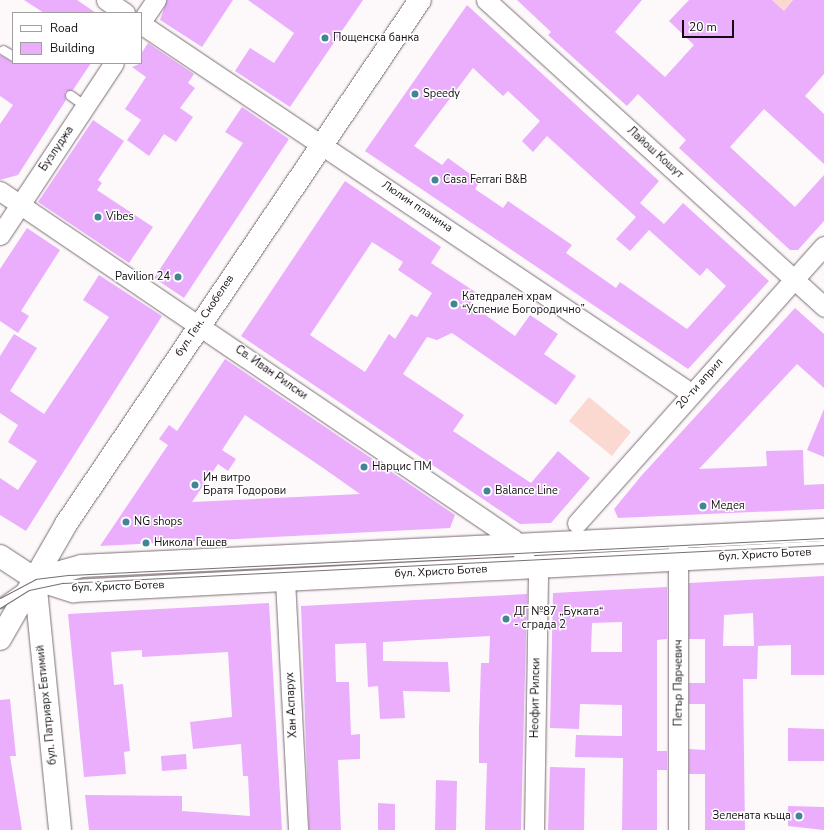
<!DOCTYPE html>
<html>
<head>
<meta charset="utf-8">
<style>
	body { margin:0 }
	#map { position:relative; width:824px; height:830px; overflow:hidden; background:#fdf9fb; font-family:"Nunito Sans",sans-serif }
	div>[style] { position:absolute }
	.green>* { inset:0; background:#fcd9d0 }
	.building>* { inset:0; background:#ebaefc }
	.roads { filter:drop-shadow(0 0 1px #7c6c75) drop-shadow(0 0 1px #7c6c75) }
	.lane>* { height:9px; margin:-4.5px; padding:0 4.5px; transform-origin:4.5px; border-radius:4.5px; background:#fff }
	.street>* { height:19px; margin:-9.5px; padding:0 9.5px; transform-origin:9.5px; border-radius:9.5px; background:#fff }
	.secondary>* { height:22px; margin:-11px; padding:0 11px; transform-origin:11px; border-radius:11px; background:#fff }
	.primary>* { height:22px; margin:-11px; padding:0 11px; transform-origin:11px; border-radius:11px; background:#fff }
	.tram>* { height:1px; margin:-0.5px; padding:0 0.5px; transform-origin:0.5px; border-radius:0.5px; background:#767174 }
	.dots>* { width:11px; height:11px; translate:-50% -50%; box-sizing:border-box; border:2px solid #fff; border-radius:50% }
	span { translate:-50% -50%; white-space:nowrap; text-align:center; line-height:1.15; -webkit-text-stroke:3px #fff; paint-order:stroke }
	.poi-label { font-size:11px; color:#130d11 }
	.left { translate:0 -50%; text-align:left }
	.right { translate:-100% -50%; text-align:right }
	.street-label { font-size:11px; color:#130d11 }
	.legend { position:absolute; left:12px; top:12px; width:130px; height:52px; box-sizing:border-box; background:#fff; border:1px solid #a19ea0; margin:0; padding:5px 7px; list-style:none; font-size:12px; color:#130d11 }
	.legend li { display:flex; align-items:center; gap:8px; height:20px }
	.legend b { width:20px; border:1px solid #a19ea0 }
	.scale { position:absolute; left:682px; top:20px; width:52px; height:18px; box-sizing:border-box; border:2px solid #130d11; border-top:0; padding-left:5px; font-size:12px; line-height:14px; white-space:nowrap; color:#130d11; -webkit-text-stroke:3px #fff; paint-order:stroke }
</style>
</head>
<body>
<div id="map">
	<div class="green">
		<i style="clip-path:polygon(772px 0,793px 0,784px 11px)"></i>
		<i style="clip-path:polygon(589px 397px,631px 432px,612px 456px,569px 421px)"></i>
	</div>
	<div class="building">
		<i style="clip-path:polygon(24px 0,77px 0,96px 13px,44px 13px)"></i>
		<i style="clip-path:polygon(167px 0,233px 0,202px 47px,160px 20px)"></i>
		<i style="clip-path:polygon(248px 0,363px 0,290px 107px,235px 71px,250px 48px,274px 63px,294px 33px)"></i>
		<i style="clip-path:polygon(517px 0,642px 0,615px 32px,665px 77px,694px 45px,669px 21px,689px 0,772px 0,784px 11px,793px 0,824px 0,824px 74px,805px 96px,824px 114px,824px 164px,764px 109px,730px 147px,795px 207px,824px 175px,824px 221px,798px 250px,790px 250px,679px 148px,686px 140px,638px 94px,627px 106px,548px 35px,551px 32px)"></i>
		<i style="clip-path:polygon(evenodd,467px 5px,659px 181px,640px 203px,664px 224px,683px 203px,769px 281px,688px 369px,365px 151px,467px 5px,473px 68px,503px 96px,508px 91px,540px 121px,522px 141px,533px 152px,547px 136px,636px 217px,616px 239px,630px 251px,649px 230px,700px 276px,707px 268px,726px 286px,687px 329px,620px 282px,616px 288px,566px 253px,572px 245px,508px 201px,503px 208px,475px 189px,480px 181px,448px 158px,442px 165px,414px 146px,473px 68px)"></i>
		<i style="clip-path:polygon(148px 43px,194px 74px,188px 83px,195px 88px,180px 108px,193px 117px,176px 142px,164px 134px,149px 156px,127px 140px,141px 120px,125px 109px,146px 77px,132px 67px,141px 63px,141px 54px)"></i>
		<i style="clip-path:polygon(0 55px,13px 63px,91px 63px,73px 90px,65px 92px,66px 100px,18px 175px,0 180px,0 124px,13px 105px,0 96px)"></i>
		<i style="clip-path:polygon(242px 107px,289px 139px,184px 298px,154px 278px,243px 143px,225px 132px)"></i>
		<i style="clip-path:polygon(93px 120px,124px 141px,98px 180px,102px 183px,97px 190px,153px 227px,129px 263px,38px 202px)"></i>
		<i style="clip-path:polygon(evenodd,345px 181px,441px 247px,431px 263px,477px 293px,470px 304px,515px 336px,530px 315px,558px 334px,544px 354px,576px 376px,556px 405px,452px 333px,437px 340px,427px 337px,403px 374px,464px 415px,453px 431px,531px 483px,558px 451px,590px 478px,551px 523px,520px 524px,241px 336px,345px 181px,372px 242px,403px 262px,398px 270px,432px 293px,417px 317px,411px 314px,395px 339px,389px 334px,365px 372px,310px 335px,372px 242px)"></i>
		<i style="clip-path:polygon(27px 228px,60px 250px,21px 311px,29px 316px,18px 333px,0 321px,0 269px)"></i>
		<i style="clip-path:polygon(99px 275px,162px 316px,26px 531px,0 515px,0 478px,18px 490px,37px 461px,8px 442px,18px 425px,0 413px,0 356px,14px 334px,37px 348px,10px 391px,44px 414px,109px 317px,83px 300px)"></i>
		<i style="clip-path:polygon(795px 308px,824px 334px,824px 388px,797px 364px,699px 469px,767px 466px,766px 451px,803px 450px,804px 485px,824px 484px,824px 509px,618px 518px,614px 509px,642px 475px)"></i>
		<i style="clip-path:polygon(evenodd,225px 359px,455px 515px,450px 528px,100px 546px,168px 445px,159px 439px,169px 425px,177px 431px,225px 359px,245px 415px,326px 470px,360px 494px,192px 502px,218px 464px,228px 471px,236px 459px,222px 450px,245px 415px)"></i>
		<i style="clip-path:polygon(824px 409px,824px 457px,807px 450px)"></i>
		<i style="clip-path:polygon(824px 576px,824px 675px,791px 675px,791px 645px,754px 646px,753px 613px,724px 615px,723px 646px,758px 646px,757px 679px,743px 679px,745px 830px,705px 830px,705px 774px,689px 774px,689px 749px,705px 750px,705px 704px,689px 704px,689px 683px,705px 683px,705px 639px,689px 639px,689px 583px)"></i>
		<i style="clip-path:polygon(evenodd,667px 587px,667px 639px,657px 640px,657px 751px,667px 751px,667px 770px,657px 770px,657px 830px,622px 830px,623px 758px,575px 757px,576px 735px,622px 736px,622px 705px,580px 704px,579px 729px,550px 728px,553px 593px,667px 587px,622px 622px,622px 652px,591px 652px,592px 623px,622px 622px)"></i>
		<i style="clip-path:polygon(527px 594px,521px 830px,485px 830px,487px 763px,479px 763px,479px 728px,481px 663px,489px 663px,490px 636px,383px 642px,383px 661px,448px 662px,450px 692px,403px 691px,405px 718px,380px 719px,378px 686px,368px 687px,366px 643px,335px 644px,336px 682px,349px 682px,351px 735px,360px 734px,360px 759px,338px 760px,341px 830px,309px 830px,301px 606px)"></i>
		<i style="clip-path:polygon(269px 603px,282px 830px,89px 830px,85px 795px,182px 796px,182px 811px,250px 816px,248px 776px,243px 776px,241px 744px,193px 749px,190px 722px,232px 717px,228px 652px,142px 657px,142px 650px,111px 652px,114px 685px,123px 684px,130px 751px,124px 752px,126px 774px,84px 777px,68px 614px)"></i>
		<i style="clip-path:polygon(10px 699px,16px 756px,10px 756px,22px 830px,0 830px,0 700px)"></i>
		<i style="clip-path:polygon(788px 728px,824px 729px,824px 761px,788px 761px)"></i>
		<i style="clip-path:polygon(186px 754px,187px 769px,162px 771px,161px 756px)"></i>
		<i style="clip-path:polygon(550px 767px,585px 768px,584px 830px,548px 830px)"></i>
		<i style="clip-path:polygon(436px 780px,457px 781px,456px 830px,435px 830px)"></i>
		<i style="clip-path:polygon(378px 803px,395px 804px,395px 830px,378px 830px)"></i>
		<i style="clip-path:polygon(788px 806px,824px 807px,824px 830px,788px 826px)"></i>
	</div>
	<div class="roads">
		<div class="lane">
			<i style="left:3px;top:50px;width:12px;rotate:31deg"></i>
			<i style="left:70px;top:95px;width:19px;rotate:36deg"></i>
			<i style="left:0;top:603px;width:28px;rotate:-35deg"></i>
		</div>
		<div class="street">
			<i style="left:106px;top:0;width:23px;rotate:34deg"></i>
			<i style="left:486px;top:0;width:457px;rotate:42.2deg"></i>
			<i style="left:141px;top:22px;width:27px;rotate:-56deg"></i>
			<i style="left:141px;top:24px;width:662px;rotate:33.86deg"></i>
			<i style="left:0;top:191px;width:620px;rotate:34.15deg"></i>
			<i style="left:513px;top:539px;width:19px;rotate:54deg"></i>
			<i style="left:524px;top:554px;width:14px;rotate:86deg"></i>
			<i style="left:0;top:235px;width:206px;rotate:-56.5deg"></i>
			<i style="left:577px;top:523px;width:371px;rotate:-48.3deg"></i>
			<i style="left:285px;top:580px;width:250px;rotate:87deg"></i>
			<i style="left:534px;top:830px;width:263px;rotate:-89.1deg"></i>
			<i style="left:678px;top:830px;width:294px;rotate:-90deg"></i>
		</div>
		<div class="secondary">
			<i style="left:0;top:556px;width:42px;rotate:33.3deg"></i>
			<i style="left:35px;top:579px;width:40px;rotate:18deg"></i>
			<i style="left:73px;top:591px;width:752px;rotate:-2.97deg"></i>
			<i style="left:35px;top:579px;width:49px;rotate:-15.5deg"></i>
			<i style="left:82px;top:566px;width:19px;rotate:-3deg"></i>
			<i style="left:101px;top:565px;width:724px;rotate:-2.77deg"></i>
		</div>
		<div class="primary">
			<i style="left:35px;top:579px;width:252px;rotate:84.3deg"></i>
			<i style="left:0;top:639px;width:133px;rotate:-60.1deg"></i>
			<i style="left:66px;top:524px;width:632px;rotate:-55.96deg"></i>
		</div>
	</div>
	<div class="tram">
		<i style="left:0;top:598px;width:40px;rotate:-28deg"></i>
		<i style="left:35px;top:579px;width:35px;rotate:-7deg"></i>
		<i style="left:70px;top:575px;width:755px;rotate:-2.81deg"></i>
		<i style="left:0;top:608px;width:34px;rotate:-32deg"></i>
		<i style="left:29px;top:590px;width:35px;rotate:-12deg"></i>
		<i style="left:63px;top:583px;width:762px;rotate:-2.86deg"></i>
	</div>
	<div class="dots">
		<i style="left:325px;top:38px;background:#438596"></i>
		<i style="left:415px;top:94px;background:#438596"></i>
		<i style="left:435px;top:180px;background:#438596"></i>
		<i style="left:98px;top:217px;background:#438596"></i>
		<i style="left:178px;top:277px;background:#438596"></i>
		<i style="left:454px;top:304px;background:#438596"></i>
		<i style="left:364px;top:467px;background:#438596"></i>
		<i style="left:195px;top:485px;background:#438596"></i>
		<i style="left:487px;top:491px;background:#438596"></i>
		<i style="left:703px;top:506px;background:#438596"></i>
		<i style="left:126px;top:522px;background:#438596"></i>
		<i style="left:146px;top:543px;background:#438596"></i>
		<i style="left:506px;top:619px;background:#438596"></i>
		<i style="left:799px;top:816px;background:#438596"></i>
	</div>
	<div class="poi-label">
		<span class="left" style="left:333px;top:38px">Пощенска банка</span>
		<span class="left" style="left:423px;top:94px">Speedy</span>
		<span class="left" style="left:443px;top:180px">Casa Ferrari B&amp;B</span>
		<span class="left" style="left:106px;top:217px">Vibes</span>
		<span class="right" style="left:170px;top:277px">Pavilion 24</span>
		<span class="left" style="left:462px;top:304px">Катедрален храм<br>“Успение Богородично”</span>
		<span class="left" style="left:372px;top:467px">Нарцис ПМ</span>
		<span class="left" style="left:203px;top:485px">Ин витро<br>Братя Тодорови</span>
		<span class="left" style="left:495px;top:491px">Balance Line</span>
		<span class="left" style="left:711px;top:506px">Медея</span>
		<span class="left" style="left:134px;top:522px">NG shops</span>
		<span class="left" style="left:154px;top:543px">Никола Гешев</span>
		<span class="left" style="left:514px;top:619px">ДГ №87 „Буката“<br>- сграда 2</span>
		<span class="right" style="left:791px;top:816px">Зелената къща</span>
	</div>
	<div class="street-label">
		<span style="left:57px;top:149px;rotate:-56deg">Бузлуджа</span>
		<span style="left:655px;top:153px;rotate:42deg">Лайош Кошут</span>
		<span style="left:417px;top:207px;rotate:34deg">Люлин планина</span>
		<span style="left:205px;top:316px;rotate:-56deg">бул. Ген. Скобелев</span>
		<span style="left:271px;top:373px;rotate:35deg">Св. Иван Рилски</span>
		<span style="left:700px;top:384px;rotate:-48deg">20-ти април</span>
		<span style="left:765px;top:555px;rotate:-3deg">бул. Христо Ботев</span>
		<span style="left:441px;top:572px;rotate:-3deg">бул. Христо Ботев</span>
		<span style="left:118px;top:587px;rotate:-2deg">бул. Христо Ботев</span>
		<span style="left:679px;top:683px;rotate:-90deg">Петър Парчевич</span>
		<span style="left:536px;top:698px;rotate:-89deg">Неофит Рилски</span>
		<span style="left:47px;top:705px;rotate:-96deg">бул. Патриарх Евтимий</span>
		<span style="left:292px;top:705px;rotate:-93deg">Хан Аспарух</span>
	</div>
	<ul class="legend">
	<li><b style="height:5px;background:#fff"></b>Road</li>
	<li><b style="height:11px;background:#ebaefc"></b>Building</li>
	</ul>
	<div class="scale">20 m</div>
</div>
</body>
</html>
